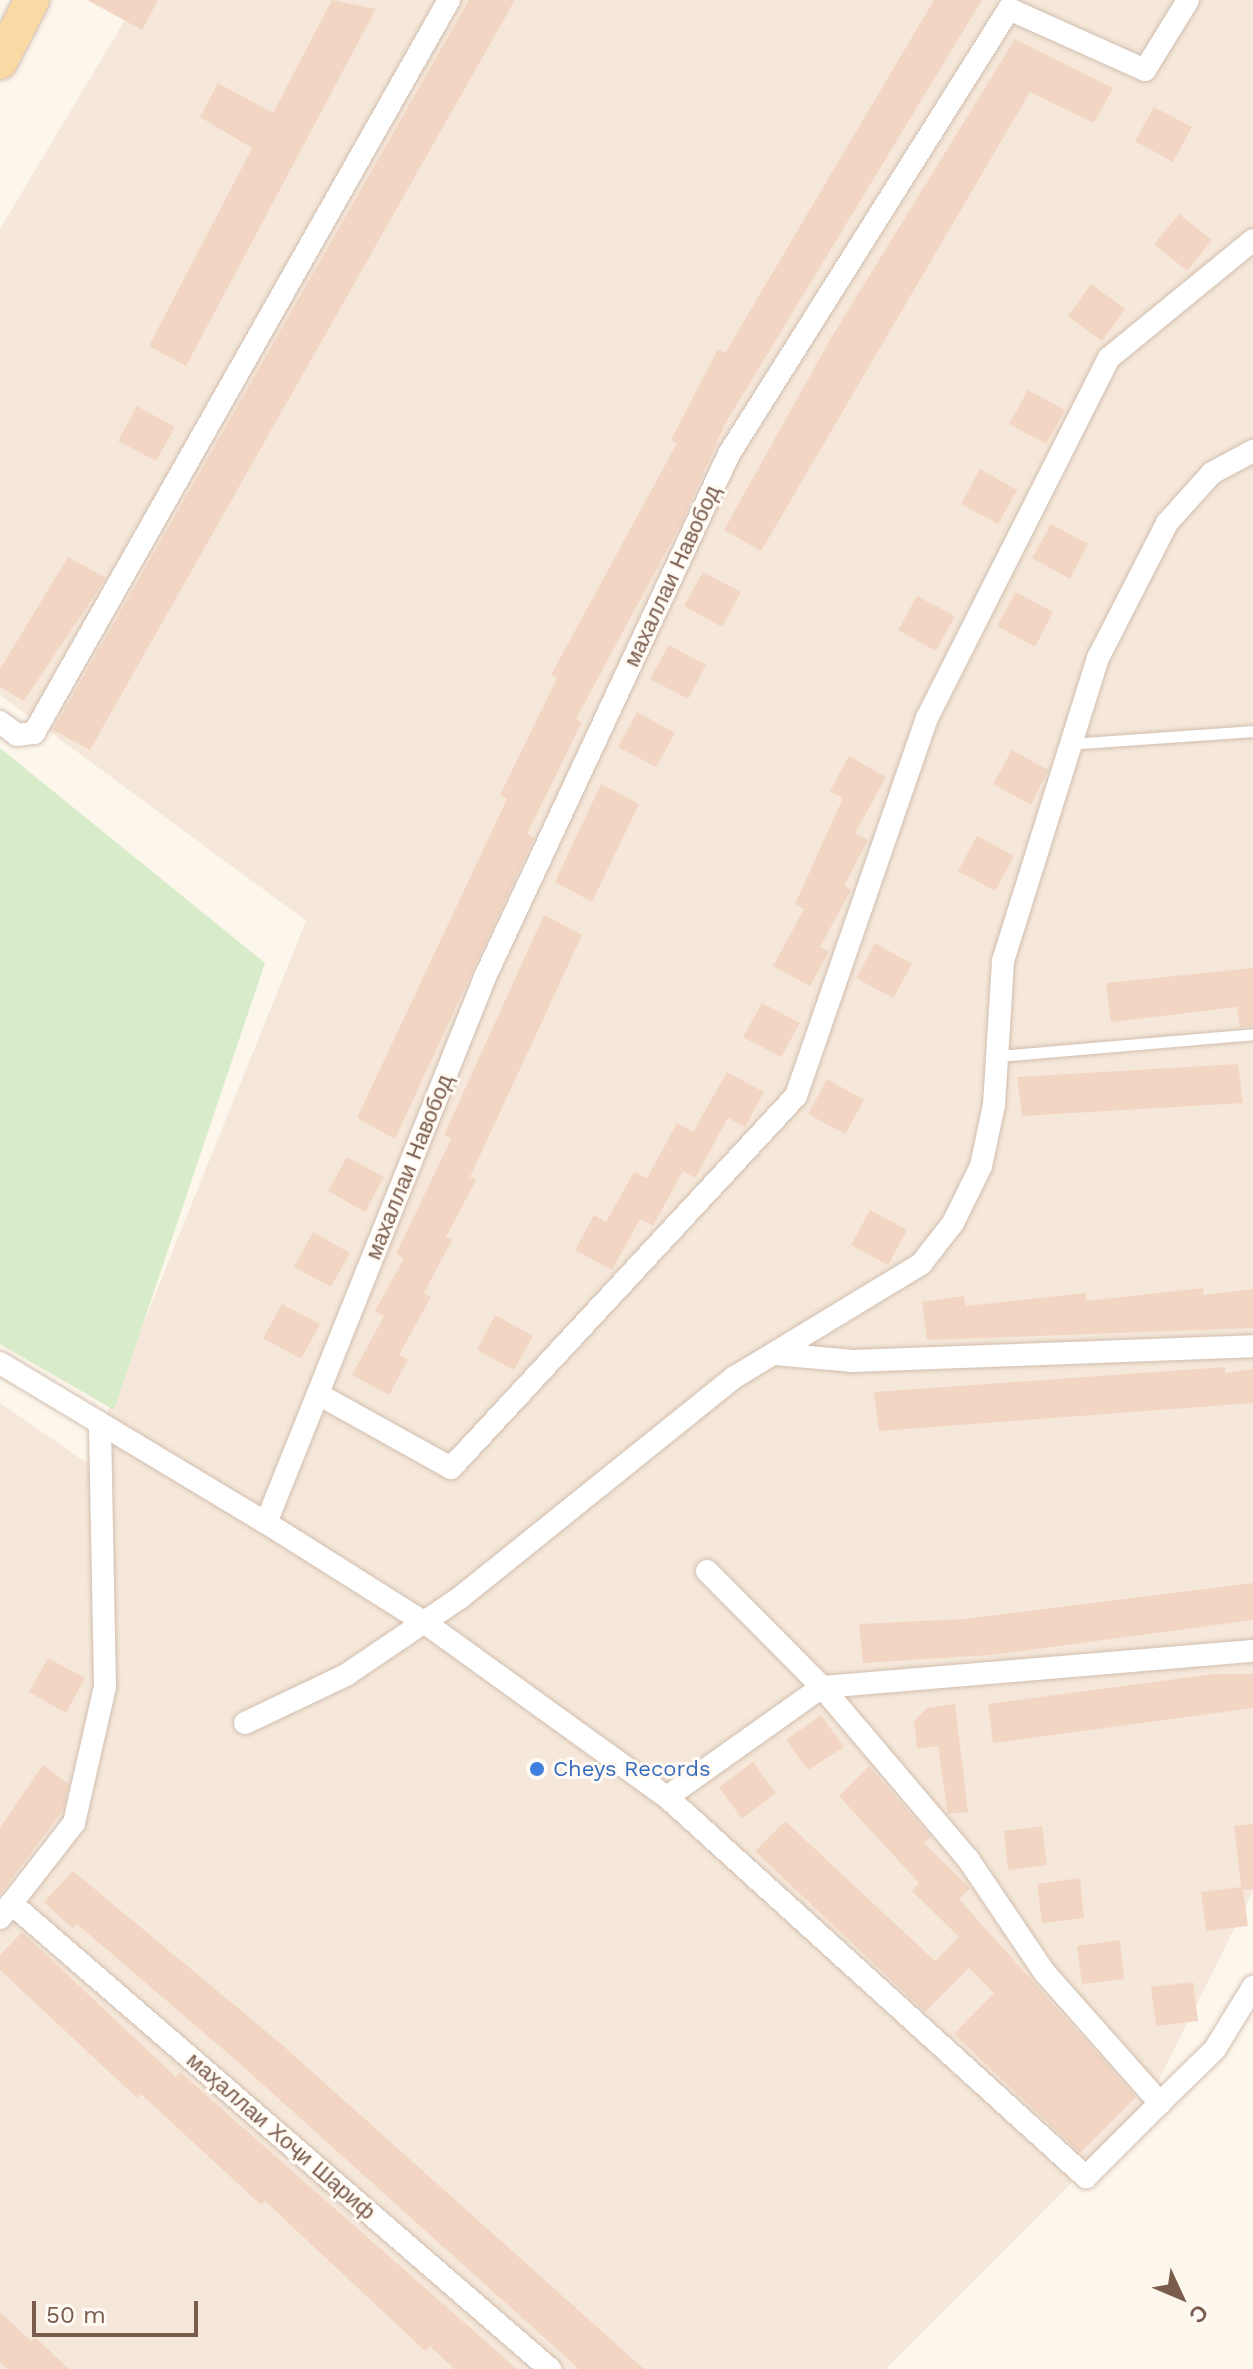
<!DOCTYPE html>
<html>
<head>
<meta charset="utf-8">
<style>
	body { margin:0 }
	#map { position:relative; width:1253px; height:2369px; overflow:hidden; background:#fdf6ec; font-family:"Work Sans",sans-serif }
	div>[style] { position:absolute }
	.residential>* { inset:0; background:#f5e8da }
	.green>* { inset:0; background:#d8ecc9 }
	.building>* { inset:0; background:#f3d5c3 }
	.roads { filter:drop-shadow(0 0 2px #d1beb0) drop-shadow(0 0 2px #d1beb0) }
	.service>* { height:11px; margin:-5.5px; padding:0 5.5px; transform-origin:5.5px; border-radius:5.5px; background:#fff }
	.minor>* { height:22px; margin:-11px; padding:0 11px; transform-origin:11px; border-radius:11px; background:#fff }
	.primary>* { height:34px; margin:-17px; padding:0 17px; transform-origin:17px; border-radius:17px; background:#fbd9a5 }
	.dots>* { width:22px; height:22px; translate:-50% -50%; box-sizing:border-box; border:4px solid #fffaf3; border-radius:50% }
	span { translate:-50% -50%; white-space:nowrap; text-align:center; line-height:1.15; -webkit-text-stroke:6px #fffaf3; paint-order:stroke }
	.street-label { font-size:22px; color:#7a5c4d }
	.shop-label { font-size:22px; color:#366cbe }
	.left { translate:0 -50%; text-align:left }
	.north { position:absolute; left:1141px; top:2257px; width:80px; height:80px; -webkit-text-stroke:6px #fffaf3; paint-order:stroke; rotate:134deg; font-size:22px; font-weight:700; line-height:32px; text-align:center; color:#7a5c4d }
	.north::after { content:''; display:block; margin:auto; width:28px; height:36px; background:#7a5c4d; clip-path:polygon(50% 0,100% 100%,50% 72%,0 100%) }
	.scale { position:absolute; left:32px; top:2301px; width:166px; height:36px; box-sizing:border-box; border:4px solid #7a5c4d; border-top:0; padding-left:10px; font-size:24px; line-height:28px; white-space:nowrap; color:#7a5c4d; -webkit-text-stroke:6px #fffaf3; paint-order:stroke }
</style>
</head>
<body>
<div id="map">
	<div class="residential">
		<i style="clip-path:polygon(137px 0,1253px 0,1253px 1891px,1144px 2110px,886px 2369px,0 2369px,0 1403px,87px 1463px,306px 921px,0 695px,0 229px)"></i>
	</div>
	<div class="green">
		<i style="clip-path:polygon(0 748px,265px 963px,114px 1410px,0 1344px)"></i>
	</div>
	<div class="building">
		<i style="clip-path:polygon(87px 0,158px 0,142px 30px)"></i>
		<i style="clip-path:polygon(332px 0,376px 9px,186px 366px,149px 346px,252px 148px,200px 117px,218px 83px,273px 113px)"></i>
		<i style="clip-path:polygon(469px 0,515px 0,90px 750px,53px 730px)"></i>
		<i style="clip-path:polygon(934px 0,982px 0,725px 424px,682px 522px,576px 719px,582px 722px,527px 834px,534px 838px,395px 1139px,357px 1118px,507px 799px,500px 795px,557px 678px,551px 675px,677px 443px,671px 440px,718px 349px,725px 353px)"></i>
		<i style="clip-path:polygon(1015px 39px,1113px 88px,1094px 123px,1030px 92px,761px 551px,724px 530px,831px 338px)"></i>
		<i style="clip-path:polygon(1154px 107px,1192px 127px,1173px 162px,1135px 141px)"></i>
		<i style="clip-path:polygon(1179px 214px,1212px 240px,1187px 271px,1154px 244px)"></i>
		<i style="clip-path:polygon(1091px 284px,1125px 309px,1102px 341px,1068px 316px)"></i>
		<i style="clip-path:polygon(1028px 390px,1065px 410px,1046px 444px,1009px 424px)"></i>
		<i style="clip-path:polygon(137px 406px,175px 427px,156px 461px,118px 441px)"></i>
		<i style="clip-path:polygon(980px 469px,1017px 490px,998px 524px,961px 504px)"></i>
		<i style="clip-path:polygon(1051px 524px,1088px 544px,1070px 579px,1032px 558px)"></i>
		<i style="clip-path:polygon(68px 557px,106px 578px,24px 701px,0 687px,0 669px)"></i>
		<i style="clip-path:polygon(703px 572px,741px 592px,722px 627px,684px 606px)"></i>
		<i style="clip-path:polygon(1016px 592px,1053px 612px,1035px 647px,997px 626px)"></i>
		<i style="clip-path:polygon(917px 596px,955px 616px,936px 651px,898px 630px)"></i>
		<i style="clip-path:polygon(669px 645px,706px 665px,688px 699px,650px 679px)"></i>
		<i style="clip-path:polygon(637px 712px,675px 733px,656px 767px,618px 747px)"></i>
		<i style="clip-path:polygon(1012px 750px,1048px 770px,1031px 805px,993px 784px)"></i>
		<i style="clip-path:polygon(849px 756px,886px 777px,855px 833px,868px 840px,844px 886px,851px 890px,820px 947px,829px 952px,810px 986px,773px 966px,804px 909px,795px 904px,843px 798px,830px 791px)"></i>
		<i style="clip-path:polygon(601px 784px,639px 804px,592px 902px,555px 882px)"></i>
		<i style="clip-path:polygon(977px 836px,1014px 856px,995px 891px,958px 871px)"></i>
		<i style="clip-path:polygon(544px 915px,582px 935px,470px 1177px,476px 1180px,446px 1237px,452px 1240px,424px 1293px,431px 1297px,399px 1355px,408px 1360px,389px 1395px,352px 1375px,384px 1316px,375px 1311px,404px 1258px,396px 1254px,451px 1139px,444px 1135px)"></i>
		<i style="clip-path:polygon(875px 943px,912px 964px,893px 998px,856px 978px)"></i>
		<i style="clip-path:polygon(1253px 968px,1253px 1026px,1240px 1027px,1237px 1007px,1111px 1022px,1106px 983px)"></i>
		<i style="clip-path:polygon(762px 1003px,800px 1023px,781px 1057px,743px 1037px)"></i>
		<i style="clip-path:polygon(1238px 1064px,1243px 1103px,1022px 1116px,1017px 1077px)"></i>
		<i style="clip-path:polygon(727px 1072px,764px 1092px,745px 1127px,728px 1118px,695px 1178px,683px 1171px,653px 1226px,640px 1219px,612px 1270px,575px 1250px,594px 1215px,606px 1222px,634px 1172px,647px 1178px,677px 1123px,693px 1132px)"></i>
		<i style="clip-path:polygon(827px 1079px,864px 1100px,845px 1134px,808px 1114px)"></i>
		<i style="clip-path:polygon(347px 1157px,384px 1177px,365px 1212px,328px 1191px)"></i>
		<i style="clip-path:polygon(870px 1210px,907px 1230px,888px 1265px,851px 1245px)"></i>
		<i style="clip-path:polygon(313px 1232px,350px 1253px,331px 1287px,294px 1267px)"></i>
		<i style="clip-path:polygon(1203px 1288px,1204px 1295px,1253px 1289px,1253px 1328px,927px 1340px,922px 1302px,964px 1296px,966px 1306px,1086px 1293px,1086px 1301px)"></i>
		<i style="clip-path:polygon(282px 1304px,320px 1324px,301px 1359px,263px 1338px)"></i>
		<i style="clip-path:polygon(495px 1315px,533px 1336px,514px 1370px,477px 1350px)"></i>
		<i style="clip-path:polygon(1225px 1367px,1225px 1373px,1253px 1369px,1253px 1403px,879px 1431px,874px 1392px)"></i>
		<i style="clip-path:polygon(1253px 1583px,1253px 1620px,991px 1655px,863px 1663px,859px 1624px,964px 1619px)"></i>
		<i style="clip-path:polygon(48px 1658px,85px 1678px,66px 1713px,29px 1692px)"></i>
		<i style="clip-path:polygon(1214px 1674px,1253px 1674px,1253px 1708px,993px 1743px,988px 1704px)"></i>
		<i style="clip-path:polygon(955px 1704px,968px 1812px,948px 1814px,938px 1746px,917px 1749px,914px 1721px,927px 1708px)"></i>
		<i style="clip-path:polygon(821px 1715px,844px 1747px,808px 1770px,786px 1740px)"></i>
		<i style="clip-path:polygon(753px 1762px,776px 1793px,742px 1819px,719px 1787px)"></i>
		<i style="clip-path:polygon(43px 1765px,69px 1784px,63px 1810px,0 1894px,0 1828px)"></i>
		<i style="clip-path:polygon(869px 1766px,931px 1837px,924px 1843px,970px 1888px,959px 1899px,1136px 2097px,1080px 2153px,954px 2034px,994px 1993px,969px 1968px,925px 2012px,755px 1851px,785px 1821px,935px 1961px,959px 1937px,912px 1891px,919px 1883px,839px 1796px)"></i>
		<i style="clip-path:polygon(1253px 1824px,1253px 1889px,1243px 1890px,1248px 1926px,1206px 1931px,1201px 1892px,1241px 1887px,1234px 1826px)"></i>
		<i style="clip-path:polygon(1042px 1826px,1047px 1865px,1008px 1870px,1004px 1831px)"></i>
		<i style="clip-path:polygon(73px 1871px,280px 2043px,644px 2369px,579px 2369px,239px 2063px,77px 1924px,73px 1929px,44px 1902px)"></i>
		<i style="clip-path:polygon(1080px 1878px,1084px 1918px,1042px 1923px,1037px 1884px)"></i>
		<i style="clip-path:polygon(22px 1932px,176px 2077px,180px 2072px,517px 2369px,454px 2369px,430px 2346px,425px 2351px,265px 2201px,261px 2205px,141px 2094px,137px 2098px,0 1970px,0 1955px)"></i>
		<i style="clip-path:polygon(1120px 1940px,1124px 1979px,1082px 1984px,1077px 1946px)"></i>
		<i style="clip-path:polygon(1193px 1982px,1198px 2021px,1156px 2026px,1151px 1987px)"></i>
		<i style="clip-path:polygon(0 2312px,31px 2341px,35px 2337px,69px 2369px,7px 2369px,0 2362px)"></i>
	</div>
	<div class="roads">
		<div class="service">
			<i style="left:1068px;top:744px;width:185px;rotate:-4deg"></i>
			<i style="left:998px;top:1056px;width:256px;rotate:-4.9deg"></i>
		</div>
		<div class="minor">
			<i style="left:0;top:722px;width:21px;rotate:37deg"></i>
			<i style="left:17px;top:735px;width:17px;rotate:-7deg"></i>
			<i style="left:34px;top:733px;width:842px;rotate:-60.48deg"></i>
			<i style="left:775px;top:1354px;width:78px;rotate:5.1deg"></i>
			<i style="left:853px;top:1361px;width:400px;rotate:-2.1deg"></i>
			<i style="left:0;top:1363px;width:310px;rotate:31deg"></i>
			<i style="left:266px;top:1523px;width:588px;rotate:-68.14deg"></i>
			<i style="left:485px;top:977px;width:577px;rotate:-64.99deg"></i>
			<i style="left:729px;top:454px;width:526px;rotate:-57.82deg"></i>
			<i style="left:1009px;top:9px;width:149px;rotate:24.2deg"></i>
			<i style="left:1145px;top:70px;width:82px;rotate:-58.4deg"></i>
			<i style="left:318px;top:1394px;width:152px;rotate:29.1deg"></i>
			<i style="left:451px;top:1468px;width:507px;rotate:-47.16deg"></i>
			<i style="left:796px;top:1096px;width:400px;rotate:-70.9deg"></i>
			<i style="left:927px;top:718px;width:403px;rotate:-63.2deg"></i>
			<i style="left:1109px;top:358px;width:186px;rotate:-39.3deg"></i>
			<i style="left:257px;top:1517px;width:197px;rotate:32.2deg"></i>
			<i style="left:424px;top:1622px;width:299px;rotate:35.8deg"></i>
			<i style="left:667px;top:1797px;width:190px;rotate:-35.4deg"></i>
			<i style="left:822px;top:1687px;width:433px;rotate:-4.8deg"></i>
			<i style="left:707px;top:1571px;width:163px;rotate:45.2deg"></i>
			<i style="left:822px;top:1687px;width:226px;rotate:49.7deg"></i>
			<i style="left:968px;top:1859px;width:138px;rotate:56deg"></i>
			<i style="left:1045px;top:1973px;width:174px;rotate:48.5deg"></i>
			<i style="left:1160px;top:2103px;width:77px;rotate:-44.5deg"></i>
			<i style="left:1215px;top:2049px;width:73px;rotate:-58.5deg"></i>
			<i style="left:245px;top:1723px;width:112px;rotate:-25.4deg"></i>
			<i style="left:346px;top:1675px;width:139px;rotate:-34.1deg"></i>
			<i style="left:461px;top:1597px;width:351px;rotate:-38.8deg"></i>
			<i style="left:735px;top:1377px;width:218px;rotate:-31.3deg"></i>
			<i style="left:921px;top:1264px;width:52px;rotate:-52deg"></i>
			<i style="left:953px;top:1223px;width:64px;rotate:-63.8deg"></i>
			<i style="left:981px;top:1166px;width:62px;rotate:-78deg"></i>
			<i style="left:994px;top:1105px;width:144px;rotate:-86.4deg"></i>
			<i style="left:1003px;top:961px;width:318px;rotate:-72.6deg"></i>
			<i style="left:1098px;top:658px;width:152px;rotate:-62.9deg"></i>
			<i style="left:1167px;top:523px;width:67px;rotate:-48deg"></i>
			<i style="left:1212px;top:473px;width:47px;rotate:-28.2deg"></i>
			<i style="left:667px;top:1797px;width:566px;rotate:42.21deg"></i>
			<i style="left:1086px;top:2177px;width:105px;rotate:-45deg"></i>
			<i style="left:11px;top:1903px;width:713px;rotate:40.85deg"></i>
			<i style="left:0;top:1918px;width:120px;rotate:-52.1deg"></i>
			<i style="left:74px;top:1823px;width:139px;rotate:-77.2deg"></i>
			<i style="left:105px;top:1687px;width:264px;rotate:-91.1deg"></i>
		</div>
		<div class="primary">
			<i style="left:0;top:62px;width:70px;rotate:-62.7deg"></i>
		</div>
	</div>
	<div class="dots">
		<i style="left:537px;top:1769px;background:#3f7fe0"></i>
	</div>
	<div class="street-label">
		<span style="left:672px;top:576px;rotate:-65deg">махаллаи Навобод</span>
		<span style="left:409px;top:1167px;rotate:-68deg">махаллаи Навобод</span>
		<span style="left:281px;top:2136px;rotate:41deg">маҳаллаи Хоҷи Шариф</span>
	</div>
	<div class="shop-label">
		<span class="left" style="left:553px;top:1769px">Cheys Records</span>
	</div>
	<div class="north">С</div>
	<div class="scale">50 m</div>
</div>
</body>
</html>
